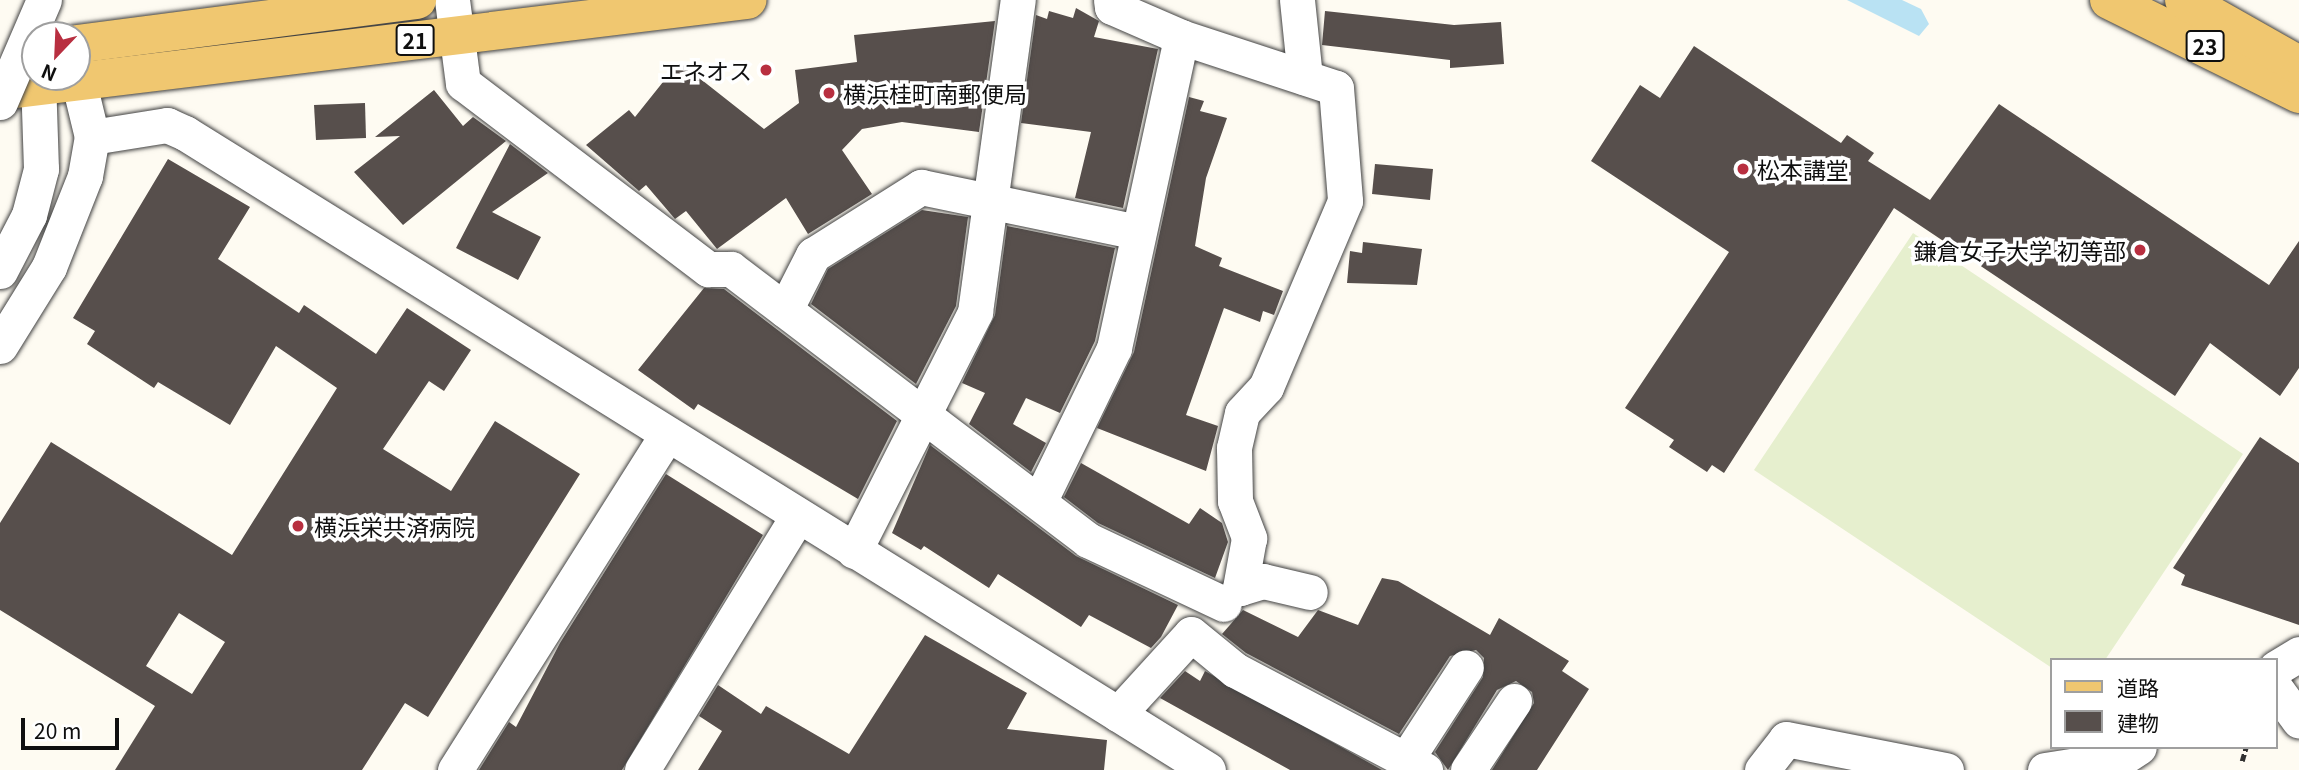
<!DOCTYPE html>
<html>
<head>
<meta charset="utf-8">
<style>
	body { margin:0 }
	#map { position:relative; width:2299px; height:770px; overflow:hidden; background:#fefbf2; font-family:Georgia,"Noto Sans JP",serif }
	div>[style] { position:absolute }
	.pitch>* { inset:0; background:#e6efce }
	.water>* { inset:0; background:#b9e2f3 }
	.building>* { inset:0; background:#574f4c }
	.path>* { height:4.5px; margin-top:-2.25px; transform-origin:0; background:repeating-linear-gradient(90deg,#313131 0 7px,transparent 0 10.5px) }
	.roads { filter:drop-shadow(0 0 2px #424242) drop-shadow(0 0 2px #424242) }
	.minor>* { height:35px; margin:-17.5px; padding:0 17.5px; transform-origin:17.5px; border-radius:17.5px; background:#fff }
	.major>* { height:38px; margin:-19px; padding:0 19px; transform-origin:19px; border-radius:19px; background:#f0c770 }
	.bridges { filter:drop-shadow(0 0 2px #424242) drop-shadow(0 0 2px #424242) }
	.minor-bridge>* { height:35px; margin:-17.5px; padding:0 17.5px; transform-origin:17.5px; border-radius:17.5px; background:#fff }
	.dots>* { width:19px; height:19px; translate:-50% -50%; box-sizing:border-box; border:4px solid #fff; border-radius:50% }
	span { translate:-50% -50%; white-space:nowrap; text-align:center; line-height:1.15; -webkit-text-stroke:7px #fff; paint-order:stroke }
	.shield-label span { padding:2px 5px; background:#fff; border:2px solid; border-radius:5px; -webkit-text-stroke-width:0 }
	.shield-label { font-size:21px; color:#0f0f0f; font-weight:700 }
	.poi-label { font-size:23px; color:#0f0f0f }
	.right { translate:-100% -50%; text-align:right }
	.left { translate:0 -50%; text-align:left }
	.legend { position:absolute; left:2050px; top:658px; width:228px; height:91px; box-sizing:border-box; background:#fff; border:2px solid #9f9f9f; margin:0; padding:9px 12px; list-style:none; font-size:21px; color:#0f0f0f }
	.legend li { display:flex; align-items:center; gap:14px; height:35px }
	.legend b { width:35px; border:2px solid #9f9f9f }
	.north { position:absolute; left:21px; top:21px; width:70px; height:70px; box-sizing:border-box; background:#fff; border:2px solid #9f9f9f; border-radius:50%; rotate:203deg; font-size:19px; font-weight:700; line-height:28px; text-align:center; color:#0f0f0f }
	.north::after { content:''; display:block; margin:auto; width:24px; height:32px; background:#b82f40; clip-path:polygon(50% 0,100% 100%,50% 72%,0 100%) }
	.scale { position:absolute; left:21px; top:718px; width:98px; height:32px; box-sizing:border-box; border:4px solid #0f0f0f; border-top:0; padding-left:9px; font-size:21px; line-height:24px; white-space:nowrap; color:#0f0f0f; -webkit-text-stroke:5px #fff; paint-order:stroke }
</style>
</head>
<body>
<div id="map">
	<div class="pitch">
		<i style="clip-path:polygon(1913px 233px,2243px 454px,2105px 660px,2052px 660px,2052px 668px,1754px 470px)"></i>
	</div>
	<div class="water">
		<i style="clip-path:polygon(1847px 0,1902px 0,1921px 9px,1929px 24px,1919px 36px)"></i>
	</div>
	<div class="building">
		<i style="clip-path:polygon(1076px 8px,1099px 21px,1094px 37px,1158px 49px,1123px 208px,1075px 198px,1091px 132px,1021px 123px,1036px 15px,1047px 19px,1049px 11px,1073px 18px)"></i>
		<i style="clip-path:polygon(1325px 11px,1454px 25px,1501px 22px,1504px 64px,1450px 68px,1450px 60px,1322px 45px)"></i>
		<i style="clip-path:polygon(995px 21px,979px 132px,902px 122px,862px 129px,842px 150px,872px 194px,808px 234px,786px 198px,717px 249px,686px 211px,675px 219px,646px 185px,639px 191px,586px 145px,629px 110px,635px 117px,679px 62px,764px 129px,799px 103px,795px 70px,857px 62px,854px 35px)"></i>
		<i style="clip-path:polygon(1694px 46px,1841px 143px,1847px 135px,1874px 153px,1868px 161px,1930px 200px,1999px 104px,2269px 285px,2299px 241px,2299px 368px,2280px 396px,2210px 343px,2175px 396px,1894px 208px,1724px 473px,1712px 465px,1707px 472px,1669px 447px,1674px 440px,1625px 408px,1729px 252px,1591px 161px,1640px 85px,1660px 98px)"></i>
		<i style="clip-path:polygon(434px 90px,463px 126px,473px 117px,506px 141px,403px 225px,354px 172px,400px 136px,375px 137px)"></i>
		<i style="clip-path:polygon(1189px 97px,1204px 101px,1200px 111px,1227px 118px,1206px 178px,1195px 246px,1222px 258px,1219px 266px,1283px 291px,1274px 315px,1263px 311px,1260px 322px,1224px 308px,1186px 415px,1218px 426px,1206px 471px,1097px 428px,1134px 352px)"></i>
		<i style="clip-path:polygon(365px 103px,366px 138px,316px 140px,314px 105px)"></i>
		<i style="clip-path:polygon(510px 144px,548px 173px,492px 212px,541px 237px,518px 280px,456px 248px)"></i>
		<i style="clip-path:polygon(evenodd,168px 159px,250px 207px,218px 259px,299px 313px,304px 305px,376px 354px,407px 308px,471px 350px,444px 391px,429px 381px,383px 449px,451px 491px,495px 421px,580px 474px,428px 717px,405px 703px,362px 770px,115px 770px,155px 706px,0 610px,0 523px,51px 442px,232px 555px,337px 388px,276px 346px,230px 425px,158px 382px,154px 388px,87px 344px,95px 331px,73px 318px,168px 159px,179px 613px,225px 642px,192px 694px,146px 666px,179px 613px)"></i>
		<i style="clip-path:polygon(1375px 164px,1433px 169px,1430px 200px,1372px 194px)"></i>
		<i style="clip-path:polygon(922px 210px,968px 217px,956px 306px,916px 384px,811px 304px,828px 269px)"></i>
		<i style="clip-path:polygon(1007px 226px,1115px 248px,1095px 341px,1060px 413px,1026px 398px,1013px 424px,1046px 443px,1031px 472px,969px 424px,985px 393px,962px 383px,995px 315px)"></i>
		<i style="clip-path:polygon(1363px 242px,1422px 249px,1417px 285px,1347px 283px,1350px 251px,1362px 253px)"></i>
		<i style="clip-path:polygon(704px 288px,724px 289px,897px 421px,858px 499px,698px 404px,694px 410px,638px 370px)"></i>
		<i style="clip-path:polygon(2260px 437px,2299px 463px,2299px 625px,2181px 585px,2185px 575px,2173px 568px)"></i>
		<i style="clip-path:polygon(930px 445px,1076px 556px,1178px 605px,1161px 637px,1151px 648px,1089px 615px,1081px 627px,998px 574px,989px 588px,924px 546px,921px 550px,892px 533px)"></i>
		<i style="clip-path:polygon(1081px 463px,1189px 524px,1200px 508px,1222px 523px,1228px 542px,1215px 578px,1098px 523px,1064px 497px)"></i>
		<i style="clip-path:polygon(666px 474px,763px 535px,622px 770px,479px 770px,509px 722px,516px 727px,560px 643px)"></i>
		<i style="clip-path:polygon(1382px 578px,1398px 581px,1490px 635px,1499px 618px,1569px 661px,1562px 671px,1589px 689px,1537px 770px,1492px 770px,1534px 703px,1532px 692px,1516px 681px,1497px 690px,1448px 770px,1435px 752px,1483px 677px,1484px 658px,1476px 650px,1450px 656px,1399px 734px,1246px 653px,1222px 634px,1243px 610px,1298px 637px,1318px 610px,1358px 625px)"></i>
		<i style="clip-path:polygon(925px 635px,1027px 693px,1007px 729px,1107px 740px,1104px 770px,698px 770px,722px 731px,699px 716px,718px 685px,761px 714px,766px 706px,849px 754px)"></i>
		<i style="clip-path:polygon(1185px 671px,1200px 681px,1205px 671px,1382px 770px,1290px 770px,1160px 698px)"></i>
	</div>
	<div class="path">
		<i style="left:2242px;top:761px;width:15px;rotate:-74deg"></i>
	</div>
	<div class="roads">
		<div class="minor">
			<i style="left:452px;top:0;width:84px;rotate:82.5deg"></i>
			<i style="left:463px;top:83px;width:308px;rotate:37.2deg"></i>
			<i style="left:708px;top:269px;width:23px"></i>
			<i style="left:731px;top:269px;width:448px;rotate:37.2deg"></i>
			<i style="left:1088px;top:540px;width:150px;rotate:25.2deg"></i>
			<i style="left:1111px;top:0;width:7px;rotate:82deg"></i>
			<i style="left:1112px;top:7px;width:75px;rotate:23.5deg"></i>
			<i style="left:1181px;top:37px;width:163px;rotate:18.2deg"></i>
			<i style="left:1336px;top:88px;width:113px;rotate:85.4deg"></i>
			<i style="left:1345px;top:201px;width:202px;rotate:113deg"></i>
			<i style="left:1266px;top:387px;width:35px;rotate:133deg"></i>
			<i style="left:1242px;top:413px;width:36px;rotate:103deg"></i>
			<i style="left:1234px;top:448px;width:53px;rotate:88.9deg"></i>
			<i style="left:1235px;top:501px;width:40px;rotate:69deg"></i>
			<i style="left:1249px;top:538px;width:51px;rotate:100.2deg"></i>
			<i style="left:1240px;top:588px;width:24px;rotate:-17deg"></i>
			<i style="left:1263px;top:581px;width:48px;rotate:13.2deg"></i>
			<i style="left:1297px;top:0;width:78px;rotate:84.1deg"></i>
			<i style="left:92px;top:137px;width:76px;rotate:-9.1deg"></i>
			<i style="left:167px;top:125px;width:20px;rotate:24deg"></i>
			<i style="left:185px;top:133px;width:1205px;rotate:31.91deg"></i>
			<i style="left:0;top:271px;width:63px;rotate:-62.6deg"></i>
			<i style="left:29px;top:215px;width:48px;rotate:-75.4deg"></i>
			<i style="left:41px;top:169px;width:92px;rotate:-91.9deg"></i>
			<i style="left:785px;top:310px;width:62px;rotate:-63deg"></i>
			<i style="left:813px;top:255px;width:128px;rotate:-32.2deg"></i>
			<i style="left:921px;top:187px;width:222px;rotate:11.7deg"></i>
			<i style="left:0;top:346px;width:93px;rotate:-58.2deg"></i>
			<i style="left:49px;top:267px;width:98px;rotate:-68.4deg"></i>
			<i style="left:85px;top:176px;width:40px;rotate:-80deg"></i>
			<i style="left:92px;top:137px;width:64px;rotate:-103.6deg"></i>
			<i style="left:1040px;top:500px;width:169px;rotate:-64deg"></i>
			<i style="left:1114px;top:348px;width:318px;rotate:-77.8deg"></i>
			<i style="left:854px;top:551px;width:268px;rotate:-63.1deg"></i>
			<i style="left:975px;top:312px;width:315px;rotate:-82.2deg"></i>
			<i style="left:2276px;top:668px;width:27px;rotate:-31deg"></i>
			<i style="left:2276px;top:689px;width:39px;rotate:54deg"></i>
			<i style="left:1118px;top:714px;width:108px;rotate:-47.6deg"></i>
			<i style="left:1191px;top:634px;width:57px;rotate:39.3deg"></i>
			<i style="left:1235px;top:670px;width:215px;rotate:27.8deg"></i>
			<i style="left:1407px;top:758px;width:108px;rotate:-57deg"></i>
			<i style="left:455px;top:770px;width:395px;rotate:-57.7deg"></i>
			<i style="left:642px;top:770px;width:294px;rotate:-58.5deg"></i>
			<i style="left:1468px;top:770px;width:83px;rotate:-56.3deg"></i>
			<i style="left:1762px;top:770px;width:39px;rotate:-52deg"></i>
			<i style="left:1786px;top:739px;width:163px;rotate:11deg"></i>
			<i style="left:2045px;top:770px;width:78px;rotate:-8.9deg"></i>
			<i style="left:2122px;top:758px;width:20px;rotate:-33deg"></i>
		</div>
		<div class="major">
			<i style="left:2109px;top:0;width:212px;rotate:26.3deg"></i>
			<i style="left:2184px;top:0;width:132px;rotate:29.5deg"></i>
			<i style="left:77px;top:44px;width:343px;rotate:-7.4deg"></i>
			<i style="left:0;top:91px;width:753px;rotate:-6.95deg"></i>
		</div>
	</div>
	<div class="bridges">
		<div class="minor-bridge">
			<i style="left:0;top:102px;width:111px;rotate:-66.7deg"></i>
		</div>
	</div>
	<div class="dots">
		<i style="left:766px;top:70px;background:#b82f40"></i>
		<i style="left:829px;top:93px;background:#b82f40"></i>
		<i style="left:1743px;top:169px;background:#b82f40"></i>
		<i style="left:2140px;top:250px;background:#b82f40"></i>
		<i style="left:298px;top:526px;background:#b82f40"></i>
	</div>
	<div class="shield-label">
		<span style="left:415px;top:40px">21</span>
		<span style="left:2205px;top:46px">23</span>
	</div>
	<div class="poi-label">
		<span class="right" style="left:752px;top:70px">エネオス</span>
		<span class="left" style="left:843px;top:93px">横浜桂町南郵便局</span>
		<span class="left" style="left:1757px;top:169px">松本講堂</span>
		<span class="right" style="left:2126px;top:250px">鎌倉女子大学 初等部</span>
		<span class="left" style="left:314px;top:526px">横浜栄共済病院</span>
	</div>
	<ul class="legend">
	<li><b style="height:9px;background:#f0c770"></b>道路</li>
	<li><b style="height:19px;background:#574f4c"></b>建物</li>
	</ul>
	<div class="north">N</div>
	<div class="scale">20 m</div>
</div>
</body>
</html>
